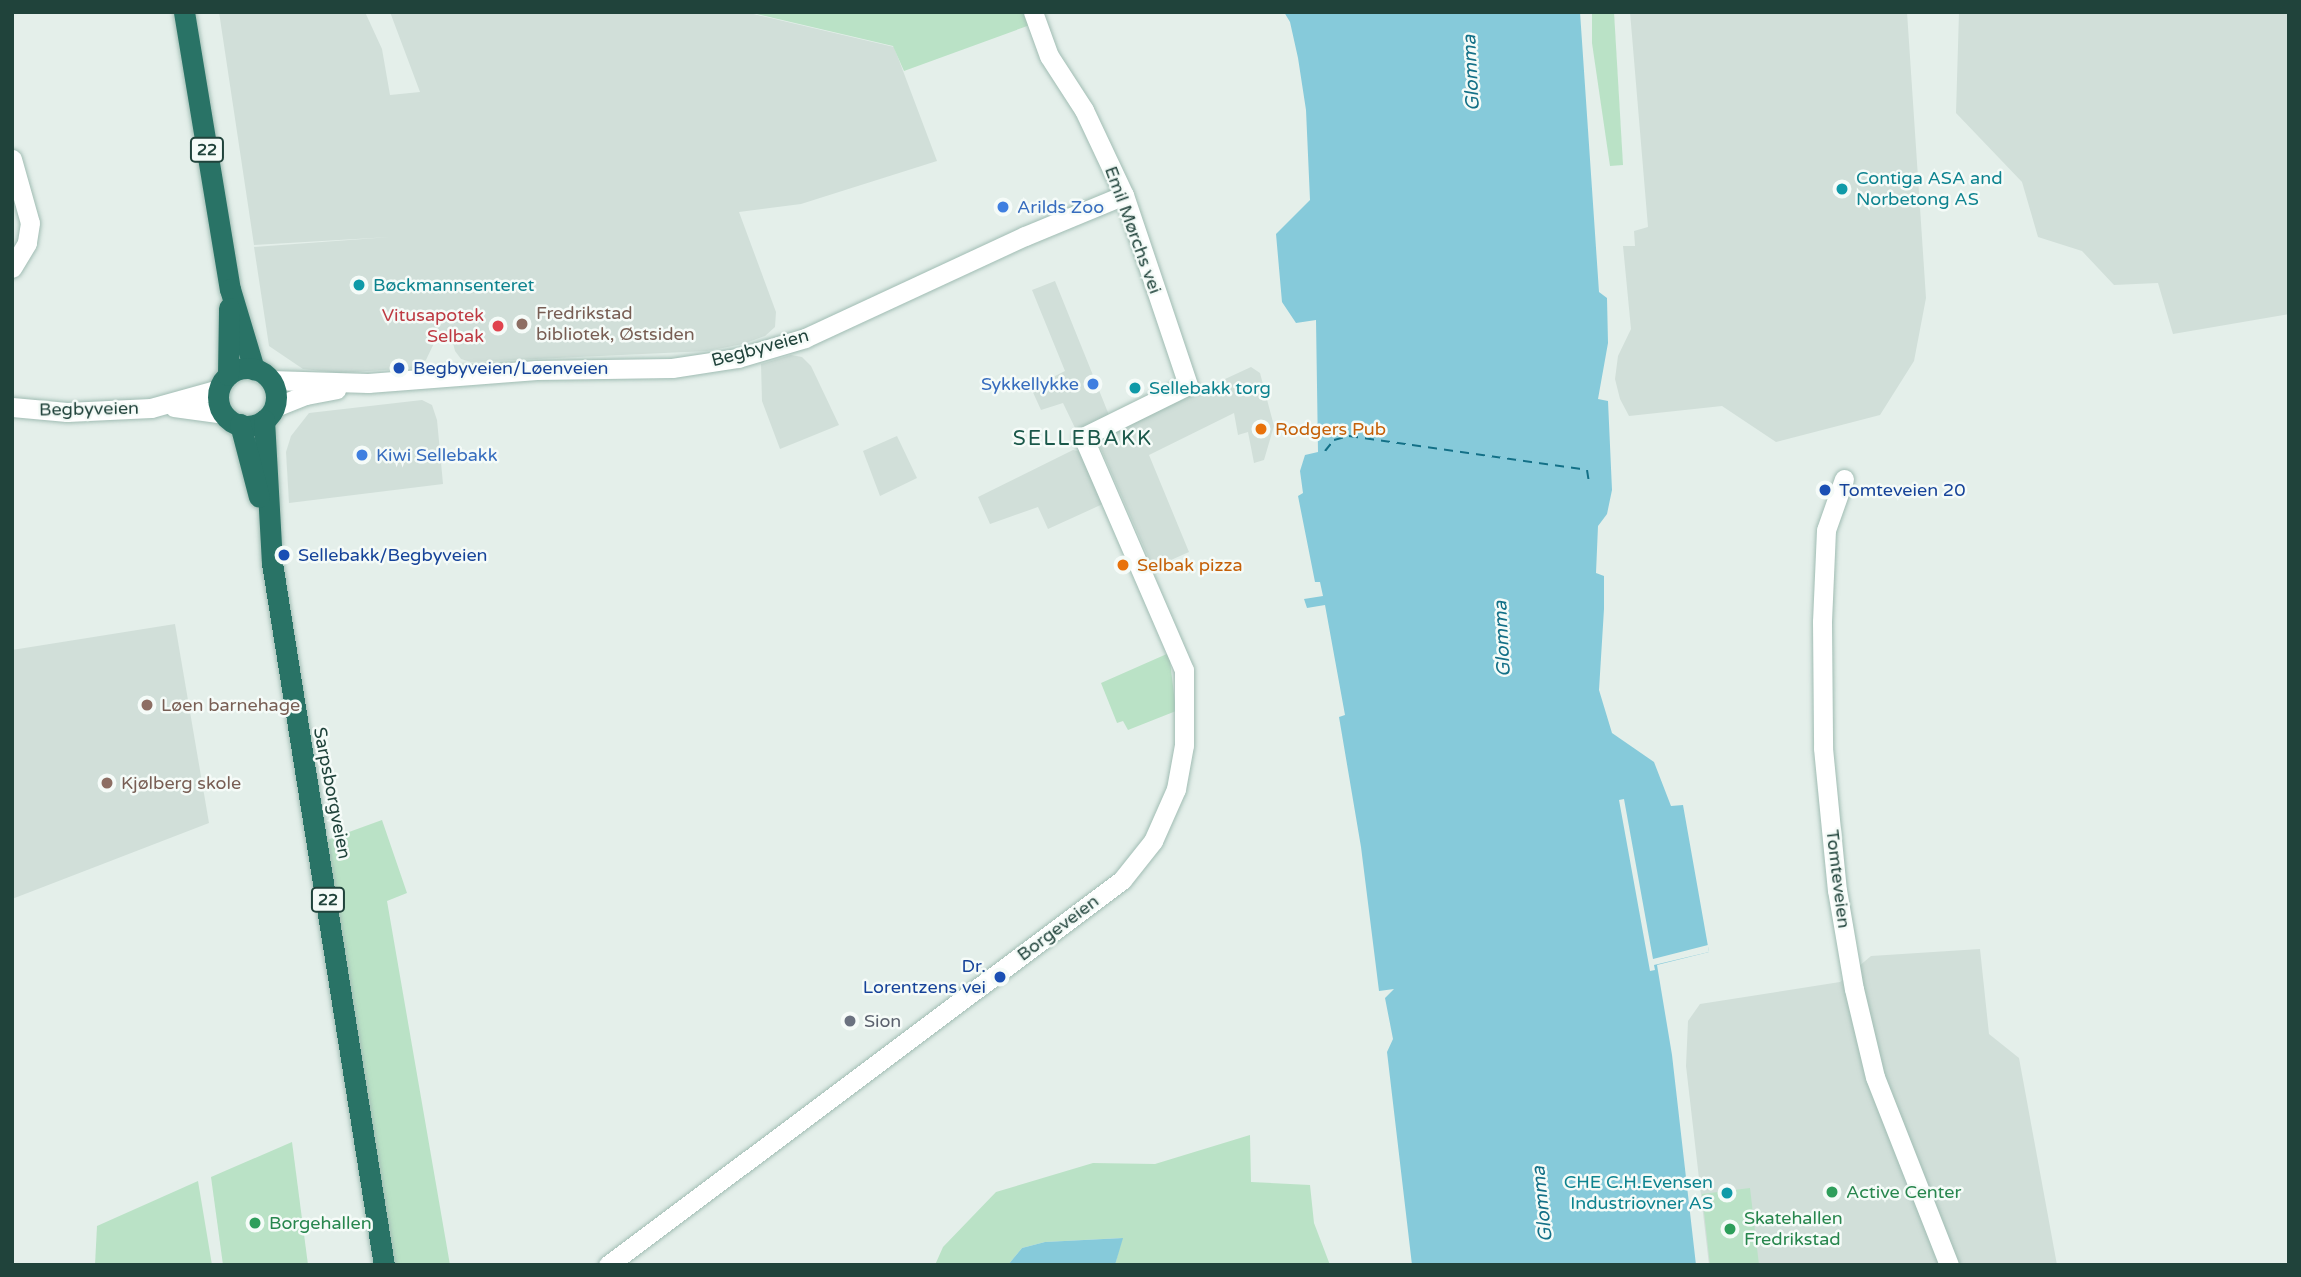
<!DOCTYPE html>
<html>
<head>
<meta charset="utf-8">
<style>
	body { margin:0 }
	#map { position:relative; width:2301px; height:1277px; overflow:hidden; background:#e4efea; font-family:"Varela Round",sans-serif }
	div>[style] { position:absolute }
	.built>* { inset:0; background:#d1dfd9 }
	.green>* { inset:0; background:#bae2c6 }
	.water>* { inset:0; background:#86cada }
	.pier>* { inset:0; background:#e4efea }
	.ferry>* { height:2px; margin-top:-1px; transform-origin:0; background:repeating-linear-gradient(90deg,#137087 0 9px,transparent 0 16px) }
	.roads { filter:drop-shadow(0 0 2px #a0bcb3) drop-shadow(0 0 2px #a0bcb3) }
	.secondary>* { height:19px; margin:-9.5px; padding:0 9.5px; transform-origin:9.5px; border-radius:9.5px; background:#fff }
	.highway>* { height:21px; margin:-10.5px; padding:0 10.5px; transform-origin:10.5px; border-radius:10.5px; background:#297366 }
	.highway>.ring { margin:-10.5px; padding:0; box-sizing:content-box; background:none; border:21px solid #297366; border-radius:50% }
	.dots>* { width:19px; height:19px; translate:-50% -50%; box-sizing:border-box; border:4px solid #f5fbf8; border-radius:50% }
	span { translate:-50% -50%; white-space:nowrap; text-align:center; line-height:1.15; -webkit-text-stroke:5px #f5fbf8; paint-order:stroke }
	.shield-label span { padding:2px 5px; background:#f5fbf8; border:2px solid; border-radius:5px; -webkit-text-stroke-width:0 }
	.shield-label { font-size:16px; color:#20433b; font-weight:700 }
	.culture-label { font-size:18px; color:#0d838f }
	.left { translate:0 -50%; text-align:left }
	.right { translate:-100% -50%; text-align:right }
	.shop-label { font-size:18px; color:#366cbe }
	.street-label { font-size:18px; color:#20433b }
	.education-label { font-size:18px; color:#785e54 }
	.health-label { font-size:18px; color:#be3a42 }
	.transit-label { font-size:18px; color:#164399 }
	.food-label { font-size:18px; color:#c56008 }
	.worship-label { font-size:18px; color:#5b616d }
	.leisure-label { font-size:18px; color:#27864d }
	.water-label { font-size:19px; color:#137087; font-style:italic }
	.quarter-label { font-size:21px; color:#1a584a; letter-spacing:2px }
	.frame { position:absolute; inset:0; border:14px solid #20433b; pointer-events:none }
</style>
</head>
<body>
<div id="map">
	<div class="built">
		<i style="clip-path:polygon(219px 12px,365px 12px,382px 49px,390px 95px,420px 92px,390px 12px,745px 12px,894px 47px,937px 161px,801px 204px,739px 212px,776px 312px,775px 327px,765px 336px,743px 344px,707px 351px,471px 362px,461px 359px,455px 351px,452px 339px,435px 341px,426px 360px,414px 368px,339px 373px,303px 369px,269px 346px,254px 247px,390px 237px,254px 245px)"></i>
		<i style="clip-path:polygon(1630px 12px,1907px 12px,1926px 298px,1914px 361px,1880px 415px,1776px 442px,1722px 406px,1629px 416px,1620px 399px,1615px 379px,1618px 356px,1631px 329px,1623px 246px,1635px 246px,1634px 231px,1648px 227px)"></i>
		<i style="clip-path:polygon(1959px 12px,2289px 12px,2289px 314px,2173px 334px,2158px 283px,2114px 285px,2082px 251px,2038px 237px,2022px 182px,1956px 113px)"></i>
		<i style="clip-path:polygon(1055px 281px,1109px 415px,1076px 430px,1063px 403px,1041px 410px,1031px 388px,1065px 371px,1032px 290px)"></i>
		<i style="clip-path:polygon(791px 355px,802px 357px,811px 366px,839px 425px,780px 449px,762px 401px,761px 364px)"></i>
		<i style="clip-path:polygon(1251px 367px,1260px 373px,1274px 426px,1264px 460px,1254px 463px,1248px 432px,1238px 435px,1234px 413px,1149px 455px,1189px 552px,1153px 568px,1098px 442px,1100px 437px)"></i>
		<i style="clip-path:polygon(422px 400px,432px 405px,437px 420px,443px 484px,289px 503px,286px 452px,291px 436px,309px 413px)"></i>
		<i style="clip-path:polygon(897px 436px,917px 478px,880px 496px,863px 451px)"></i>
		<i style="clip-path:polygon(1073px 450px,1081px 452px,1105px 503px,1048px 529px,1038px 507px,990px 524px,978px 497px)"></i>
		<i style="clip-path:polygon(175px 624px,209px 823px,12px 899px,12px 650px)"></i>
		<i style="clip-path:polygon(1980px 949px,1989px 1034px,2019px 1058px,2057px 1265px,1709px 1265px,1686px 1066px,1688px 1021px,1700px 1004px,1840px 982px,1871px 956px)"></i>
	</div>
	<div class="green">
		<i style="clip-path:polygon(748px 12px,1027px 12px,1030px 25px,904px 71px,893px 46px)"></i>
		<i style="clip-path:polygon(1592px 12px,1614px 12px,1623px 165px,1610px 166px,1592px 43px)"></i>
		<i style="clip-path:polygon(1169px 653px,1176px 711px,1128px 730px,1123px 721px,1117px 723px,1101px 683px)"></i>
		<i style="clip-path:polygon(382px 820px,407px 893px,387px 901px,450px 1265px,393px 1265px,327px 840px)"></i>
		<i style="clip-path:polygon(1250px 1135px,1251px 1182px,1310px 1185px,1314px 1223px,1330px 1265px,1115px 1265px,1122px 1238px,1045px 1242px,1022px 1248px,1008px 1265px,935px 1265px,943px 1247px,996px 1192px,1093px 1163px,1155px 1164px)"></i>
		<i style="clip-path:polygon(292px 1142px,308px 1265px,223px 1265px,211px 1177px)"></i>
		<i style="clip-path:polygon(198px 1181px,212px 1265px,95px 1265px,97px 1226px)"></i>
		<i style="clip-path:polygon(1750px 1188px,1759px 1265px,1710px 1265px,1702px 1194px)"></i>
	</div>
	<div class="water">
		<i style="clip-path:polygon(1284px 12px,1580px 12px,1599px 292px,1607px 298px,1608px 343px,1598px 399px,1608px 401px,1612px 490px,1607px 514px,1598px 526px,1596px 573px,1604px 576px,1604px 609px,1599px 690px,1612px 733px,1654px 762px,1671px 806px,1683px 805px,1709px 952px,1657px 965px,1672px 1055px,1696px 1265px,1412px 1265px,1387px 1052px,1393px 1039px,1385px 998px,1394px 989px,1379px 991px,1361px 847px,1339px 717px,1345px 715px,1325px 605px,1307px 608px,1304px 599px,1323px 596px,1320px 582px,1315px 582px,1298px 496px,1303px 493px,1300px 471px,1305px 455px,1318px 452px,1316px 320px,1296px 323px,1282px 302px,1276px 234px,1310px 200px,1306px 110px,1298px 58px,1290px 22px)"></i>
		<i style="clip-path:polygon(1123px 1238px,1115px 1265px,1008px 1265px,1022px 1248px,1045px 1242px)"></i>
	</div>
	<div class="pier">
		<i style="clip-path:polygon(1624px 799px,1653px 959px,1708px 945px,1709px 952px,1654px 965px,1655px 970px,1650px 971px,1619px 800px)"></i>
	</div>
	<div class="ferry">
		<i style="left:1325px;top:451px;width:14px;rotate:-51deg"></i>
		<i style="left:1334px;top:440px;width:16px;rotate:-15deg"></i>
		<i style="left:1349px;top:436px;width:240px;rotate:8.1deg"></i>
		<i style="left:1587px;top:470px;width:12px;rotate:81deg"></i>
	</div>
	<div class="roads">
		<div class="secondary">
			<i style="left:12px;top:159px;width:66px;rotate:74.3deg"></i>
			<i style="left:30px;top:223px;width:20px;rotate:99deg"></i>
			<i style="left:27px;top:243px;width:29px;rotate:121deg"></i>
			<i style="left:270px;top:380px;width:98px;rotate:1.8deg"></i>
			<i style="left:368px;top:383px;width:169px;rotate:-4.4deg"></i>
			<i style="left:536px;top:370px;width:136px;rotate:-0.8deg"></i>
			<i style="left:672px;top:368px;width:67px;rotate:-8.6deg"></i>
			<i style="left:738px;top:358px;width:70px;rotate:-16.6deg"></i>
			<i style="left:805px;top:338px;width:242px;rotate:-24.9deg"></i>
			<i style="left:1025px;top:236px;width:107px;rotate:-22.5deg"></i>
			<i style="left:12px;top:407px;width:55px;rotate:5.2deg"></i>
			<i style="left:67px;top:412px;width:84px;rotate:-2.7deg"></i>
			<i style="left:151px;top:408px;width:71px;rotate:-15.6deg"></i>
			<i style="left:174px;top:407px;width:50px;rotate:8deg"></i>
			<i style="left:273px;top:408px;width:35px;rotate:-22deg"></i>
			<i style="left:306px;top:395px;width:31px;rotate:-11deg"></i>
			<i style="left:1844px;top:479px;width:54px;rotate:109.4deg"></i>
			<i style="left:1826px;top:530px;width:92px;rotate:92.5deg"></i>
			<i style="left:1822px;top:622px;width:126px;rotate:89.5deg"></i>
			<i style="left:1823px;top:748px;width:143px;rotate:84.4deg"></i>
			<i style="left:1837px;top:890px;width:100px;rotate:80.3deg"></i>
			<i style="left:1854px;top:989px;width:90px;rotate:76.6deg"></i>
			<i style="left:1875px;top:1077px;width:202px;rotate:68.5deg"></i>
			<i style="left:608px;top:1265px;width:642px;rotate:-36.83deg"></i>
			<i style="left:1122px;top:880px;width:50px;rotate:-51.5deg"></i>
			<i style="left:1153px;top:841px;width:57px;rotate:-66.1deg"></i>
			<i style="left:1176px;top:789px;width:45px;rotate:-79.7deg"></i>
			<i style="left:1184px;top:745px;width:75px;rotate:-90deg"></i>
			<i style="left:1184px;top:670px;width:254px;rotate:-113.4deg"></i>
			<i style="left:1083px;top:437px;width:117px;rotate:-26.3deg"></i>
			<i style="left:1188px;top:385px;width:200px;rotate:-108.6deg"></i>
			<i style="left:1124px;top:195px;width:94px;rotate:-115.2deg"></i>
			<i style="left:1084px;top:110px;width:64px;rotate:-122.9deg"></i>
			<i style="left:1049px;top:56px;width:47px;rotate:-110deg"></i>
		</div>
		<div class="highway">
			<i style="left:184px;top:12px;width:281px;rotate:80.6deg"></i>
			<i style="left:230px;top:289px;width:84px;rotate:73.3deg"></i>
			<i class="ring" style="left:218px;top:368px;width:37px;height:37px"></i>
			<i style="left:228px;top:375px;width:67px;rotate:-89.1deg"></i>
			<i style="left:264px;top:420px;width:143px;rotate:86.8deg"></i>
			<i style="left:272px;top:563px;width:711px;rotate:80.94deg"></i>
			<i style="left:240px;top:424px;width:75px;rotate:75.4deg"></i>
		</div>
	</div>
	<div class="dots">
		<i style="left:1842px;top:189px;background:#0f9aa8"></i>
		<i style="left:1003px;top:207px;background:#3f7fe0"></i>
		<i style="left:359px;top:285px;background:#0f9aa8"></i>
		<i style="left:522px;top:324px;background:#8d6e63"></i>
		<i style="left:498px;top:326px;background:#e0444e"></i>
		<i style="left:399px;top:368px;background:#1a4fb4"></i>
		<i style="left:1093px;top:384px;background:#3f7fe0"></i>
		<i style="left:1135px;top:388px;background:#0f9aa8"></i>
		<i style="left:1261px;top:429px;background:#e8710a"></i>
		<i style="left:362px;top:455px;background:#3f7fe0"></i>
		<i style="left:1825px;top:490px;background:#1a4fb4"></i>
		<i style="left:284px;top:555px;background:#1a4fb4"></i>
		<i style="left:1123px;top:565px;background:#e8710a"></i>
		<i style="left:147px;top:705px;background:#8d6e63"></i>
		<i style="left:107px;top:783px;background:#8d6e63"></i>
		<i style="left:1000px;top:977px;background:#1a4fb4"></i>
		<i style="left:850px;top:1021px;background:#6b7280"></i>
		<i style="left:1832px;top:1192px;background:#2e9e5b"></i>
		<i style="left:1727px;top:1193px;background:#0f9aa8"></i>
		<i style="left:255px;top:1223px;background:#2e9e5b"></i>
		<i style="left:1730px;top:1229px;background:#2e9e5b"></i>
	</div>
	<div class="shield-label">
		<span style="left:207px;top:150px">22</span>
		<span style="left:328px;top:900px">22</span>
	</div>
	<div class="culture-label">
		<span class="left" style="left:1856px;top:189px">Contiga ASA and<br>Norbetong AS</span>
		<span class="left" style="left:373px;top:285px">Bøckmannsenteret</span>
		<span class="left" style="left:1149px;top:388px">Sellebakk torg</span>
		<span class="right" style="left:1713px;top:1193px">CHE C.H.Evensen<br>Industriovner AS</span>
	</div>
	<div class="shop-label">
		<span class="left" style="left:1017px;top:207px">Arilds Zoo</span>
		<span class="right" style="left:1079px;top:384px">Sykkellykke</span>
		<span class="left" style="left:376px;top:455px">Kiwi Sellebakk</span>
	</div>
	<div class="street-label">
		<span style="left:1133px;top:230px;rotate:70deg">Emil Mørchs vei</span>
		<span style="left:760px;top:348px;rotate:-15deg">Begbyveien</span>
		<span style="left:89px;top:409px;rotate:-1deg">Begbyveien</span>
		<span style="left:332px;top:793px;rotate:79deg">Sarpsborgveien</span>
		<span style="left:1838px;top:879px;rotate:83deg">Tomteveien</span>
		<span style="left:1058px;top:928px;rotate:-37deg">Borgeveien</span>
	</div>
	<div class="education-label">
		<span class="left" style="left:536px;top:324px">Fredrikstad<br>bibliotek, Østsiden</span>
		<span class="left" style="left:161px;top:705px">Løen barnehage</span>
		<span class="left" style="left:121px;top:783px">Kjølberg skole</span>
	</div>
	<div class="health-label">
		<span class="right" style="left:484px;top:326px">Vitusapotek<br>Selbak</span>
	</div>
	<div class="transit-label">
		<span class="left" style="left:413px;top:368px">Begbyveien/Løenveien</span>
		<span class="left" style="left:1839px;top:490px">Tomteveien 20</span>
		<span class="left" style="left:298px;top:555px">Sellebakk/Begbyveien</span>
		<span class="right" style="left:986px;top:977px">Dr.<br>Lorentzens vei</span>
	</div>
	<div class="food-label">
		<span class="left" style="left:1275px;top:429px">Rodgers Pub</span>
		<span class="left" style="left:1137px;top:565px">Selbak pizza</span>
	</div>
	<div class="worship-label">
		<span class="left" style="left:864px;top:1021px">Sion</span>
	</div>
	<div class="leisure-label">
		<span class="left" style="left:1846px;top:1192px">Active Center</span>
		<span class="left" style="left:1744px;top:1229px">Skatehallen<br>Fredrikstad</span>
		<span class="left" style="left:269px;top:1223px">Borgehallen</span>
	</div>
	<div class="water-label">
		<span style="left:1472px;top:73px;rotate:-93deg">Glomma</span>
		<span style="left:1503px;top:639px;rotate:-93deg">Glomma</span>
		<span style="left:1543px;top:1204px;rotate:-96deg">Glomma</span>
	</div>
	<div class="quarter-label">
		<span style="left:1083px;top:439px">SELLEBAKK</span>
	</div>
	<div class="frame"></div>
</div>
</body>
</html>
